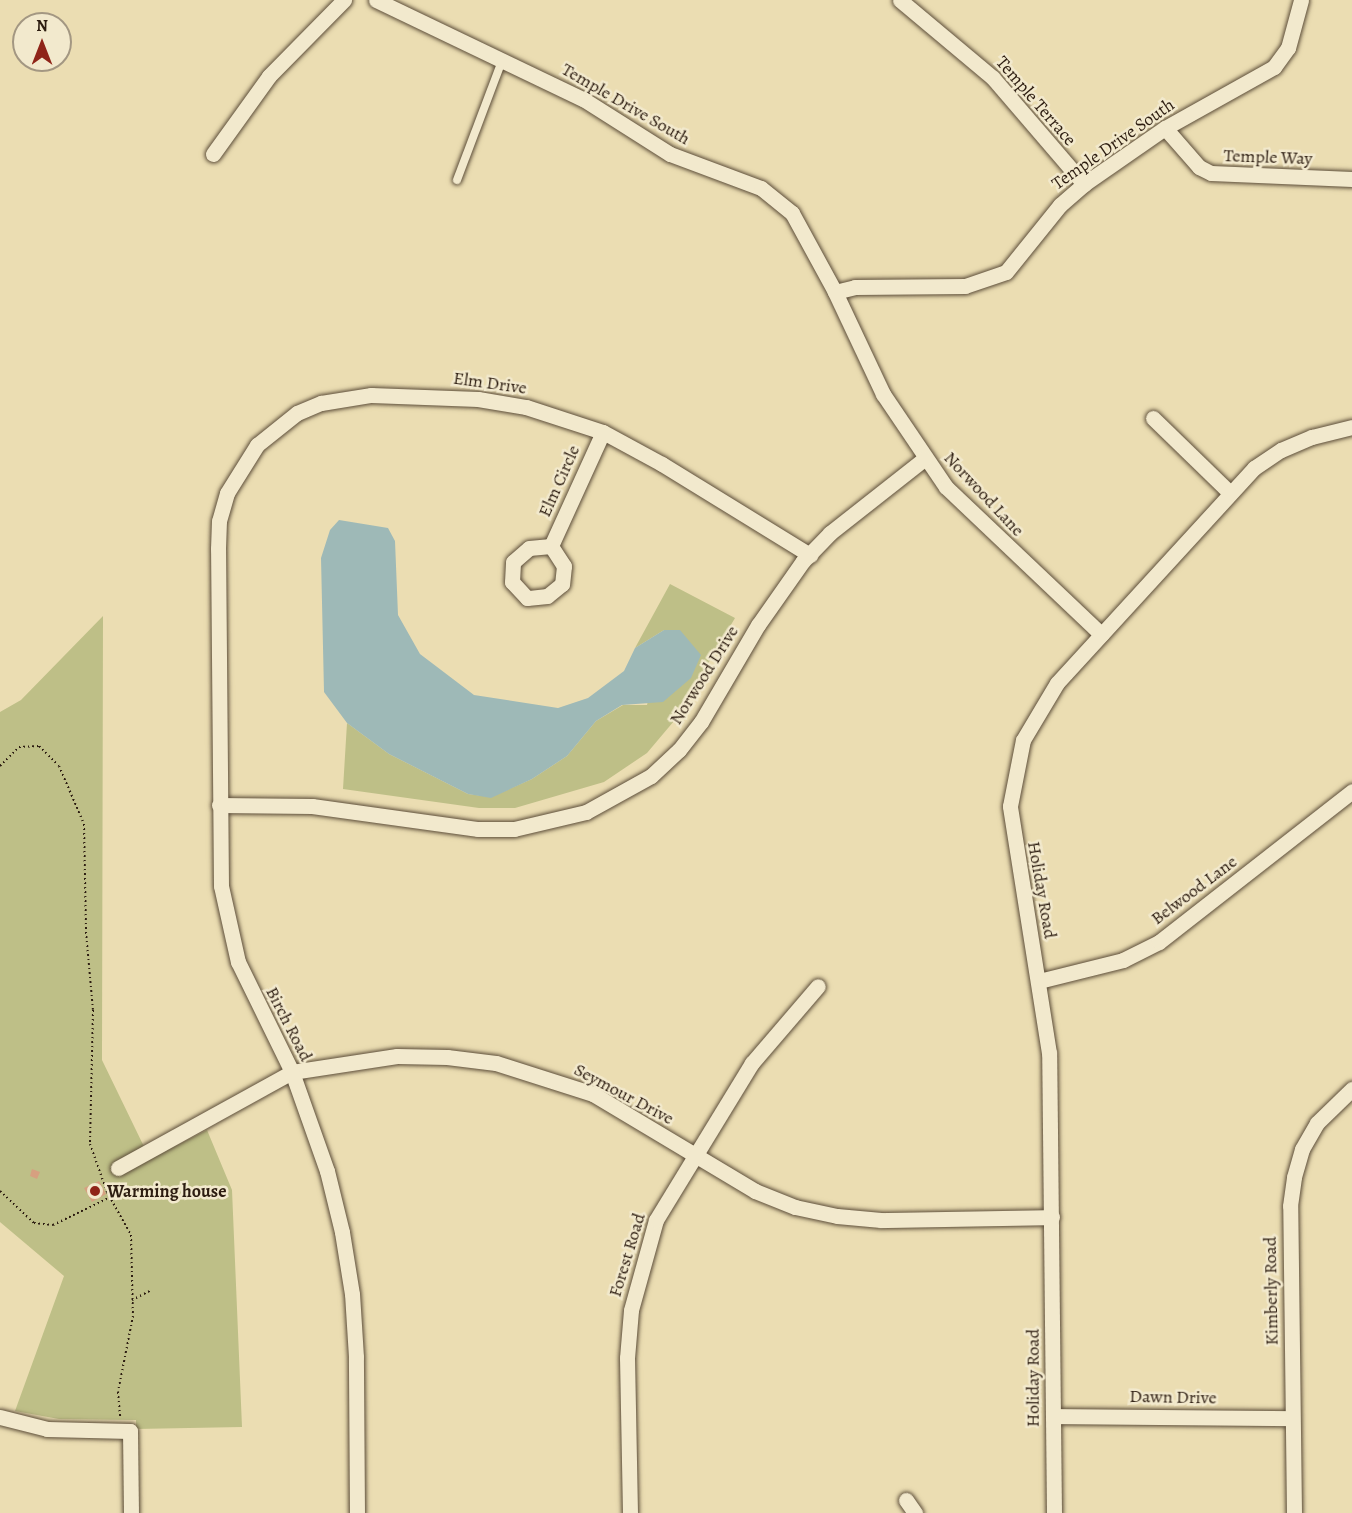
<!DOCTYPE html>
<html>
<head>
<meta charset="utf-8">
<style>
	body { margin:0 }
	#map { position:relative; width:1352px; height:1513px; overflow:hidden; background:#ebddb2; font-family:Alegreya,serif }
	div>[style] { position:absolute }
	.green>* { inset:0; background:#bebf87 }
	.water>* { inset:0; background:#9eb9b7 }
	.building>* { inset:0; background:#d6a080 }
	.path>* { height:2px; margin-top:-1px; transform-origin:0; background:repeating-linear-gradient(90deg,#2d1d11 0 1.5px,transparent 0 4.5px) }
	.roads { filter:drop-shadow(0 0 2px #5c4d39) drop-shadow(0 0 2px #5c4d39) }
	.lane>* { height:8px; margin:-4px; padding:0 4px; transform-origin:4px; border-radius:4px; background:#f2e9cd }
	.street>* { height:15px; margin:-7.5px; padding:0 7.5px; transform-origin:7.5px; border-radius:7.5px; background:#f2e9cd }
	.dots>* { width:16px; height:16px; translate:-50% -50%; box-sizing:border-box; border:3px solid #f2e9cd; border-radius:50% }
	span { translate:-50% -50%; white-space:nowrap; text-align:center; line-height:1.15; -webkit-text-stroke:5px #f2e9cd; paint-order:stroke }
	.street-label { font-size:18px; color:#2d1d11 }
	.poi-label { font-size:18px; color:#2d1d11; font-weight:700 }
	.left { translate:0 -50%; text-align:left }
	.north { position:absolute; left:12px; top:12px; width:60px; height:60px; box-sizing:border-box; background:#f2e9cd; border:2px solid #a39782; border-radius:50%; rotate:0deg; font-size:16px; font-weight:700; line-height:24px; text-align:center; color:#2d1d11 }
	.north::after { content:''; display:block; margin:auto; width:21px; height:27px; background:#8f2418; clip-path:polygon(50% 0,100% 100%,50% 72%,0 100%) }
</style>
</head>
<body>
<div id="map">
	<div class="green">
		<i style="clip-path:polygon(670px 584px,735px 618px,674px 721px,647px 753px,604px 782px,515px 808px,479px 808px,343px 789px,347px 723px,389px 754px,468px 794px,491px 797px,532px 779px,567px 756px,596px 721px,623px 705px,647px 705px,664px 630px,635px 648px)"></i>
		<i style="clip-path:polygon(103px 616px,102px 1060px,150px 1159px,207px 1130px,232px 1190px,242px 1427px,136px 1429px,136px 1420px,59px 1419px,15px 1411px,64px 1276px,0 1222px,0 712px,21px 700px)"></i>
	</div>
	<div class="water">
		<i style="clip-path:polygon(339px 520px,388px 528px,395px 541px,398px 615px,420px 654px,474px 695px,558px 708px,588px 698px,624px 671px,635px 648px,664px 630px,680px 630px,701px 655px,691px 678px,663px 702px,622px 705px,596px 721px,567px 756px,532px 779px,491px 798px,468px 794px,389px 754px,347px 723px,324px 692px,321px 558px,330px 530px)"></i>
	</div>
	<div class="building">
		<i style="clip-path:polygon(32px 1169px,40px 1172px,37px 1179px,30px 1176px)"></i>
		<i style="clip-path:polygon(99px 1181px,106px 1194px,92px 1202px,84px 1188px)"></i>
	</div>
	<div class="path">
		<i style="left:0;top:766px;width:27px;rotate:-45deg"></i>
		<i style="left:19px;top:747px;width:20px;rotate:-3deg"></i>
		<i style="left:39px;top:746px;width:28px;rotate:45deg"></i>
		<i style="left:59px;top:766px;width:63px;rotate:66.7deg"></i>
		<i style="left:84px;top:824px;width:108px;rotate:88.9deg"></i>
		<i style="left:86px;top:932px;width:78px;rotate:84.9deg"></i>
		<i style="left:93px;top:1010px;width:134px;rotate:91.3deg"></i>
		<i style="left:90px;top:1144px;width:51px;rotate:70.5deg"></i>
		<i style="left:107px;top:1192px;width:49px;rotate:60.8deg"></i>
		<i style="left:131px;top:1235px;width:81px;rotate:88.6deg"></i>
		<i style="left:133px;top:1316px;width:77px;rotate:101.2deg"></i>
		<i style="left:118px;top:1392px;width:25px;rotate:85deg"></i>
		<i style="left:0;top:1191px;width:47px;rotate:43.3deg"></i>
		<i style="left:34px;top:1223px;width:19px;rotate:6deg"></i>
		<i style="left:53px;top:1225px;width:82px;rotate:-25.9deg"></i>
		<i style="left:127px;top:1189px;width:8px;rotate:-113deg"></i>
		<i style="left:132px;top:1300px;width:20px;rotate:-27deg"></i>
	</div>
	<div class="roads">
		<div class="lane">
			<i style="left:457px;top:180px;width:127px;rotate:-69.3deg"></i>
		</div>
		<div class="street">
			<i style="left:376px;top:0;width:229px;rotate:25.6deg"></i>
			<i style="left:583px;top:99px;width:103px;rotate:32.3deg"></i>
			<i style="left:670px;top:154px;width:97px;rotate:20.5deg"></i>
			<i style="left:761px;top:188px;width:40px;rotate:39deg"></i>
			<i style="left:792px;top:213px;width:90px;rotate:61.4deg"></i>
			<i style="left:835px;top:292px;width:21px;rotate:-14deg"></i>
			<i style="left:855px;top:287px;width:110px;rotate:-0.5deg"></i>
			<i style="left:965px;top:286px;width:43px;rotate:-18.9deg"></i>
			<i style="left:1006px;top:272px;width:86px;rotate:-51.1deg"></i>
			<i style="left:1060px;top:205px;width:32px;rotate:-41deg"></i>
			<i style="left:1084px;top:184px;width:98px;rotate:-34.7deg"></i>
			<i style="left:1165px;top:128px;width:125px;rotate:-29.2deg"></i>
			<i style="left:1274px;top:67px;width:24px;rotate:-54deg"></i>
			<i style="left:1288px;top:48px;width:50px;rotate:-74.8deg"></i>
			<i style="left:900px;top:0;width:121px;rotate:40deg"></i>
			<i style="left:993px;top:78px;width:140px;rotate:49.4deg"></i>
			<i style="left:1165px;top:128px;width:52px;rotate:48.9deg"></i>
			<i style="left:1199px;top:167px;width:13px;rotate:27deg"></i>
			<i style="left:1211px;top:173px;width:141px;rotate:2.4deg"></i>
			<i style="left:213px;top:154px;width:96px;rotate:-54.3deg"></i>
			<i style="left:269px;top:76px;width:107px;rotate:-45.4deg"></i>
			<i style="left:835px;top:292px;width:113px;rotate:64.8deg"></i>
			<i style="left:883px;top:394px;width:112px;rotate:55.9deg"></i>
			<i style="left:946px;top:487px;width:214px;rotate:43.5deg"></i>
			<i style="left:1153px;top:418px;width:106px;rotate:44.2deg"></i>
			<i style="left:551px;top:546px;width:24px;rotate:57deg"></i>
			<i style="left:564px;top:566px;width:18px;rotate:96deg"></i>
			<i style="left:562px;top:584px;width:19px;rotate:141deg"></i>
			<i style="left:547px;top:596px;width:20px;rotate:174deg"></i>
			<i style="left:527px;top:598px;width:22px;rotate:-133deg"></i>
			<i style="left:512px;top:582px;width:20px;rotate:-87deg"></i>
			<i style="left:513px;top:562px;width:21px;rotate:-41deg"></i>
			<i style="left:529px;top:548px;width:22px;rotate:-5deg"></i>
			<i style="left:551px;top:546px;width:125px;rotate:-65.5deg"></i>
			<i style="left:219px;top:805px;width:93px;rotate:0.6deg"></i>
			<i style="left:312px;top:806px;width:168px;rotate:7.9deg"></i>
			<i style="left:478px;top:829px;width:36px"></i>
			<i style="left:514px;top:829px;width:74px;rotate:-13.3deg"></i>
			<i style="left:586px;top:812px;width:74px;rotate:-29deg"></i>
			<i style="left:651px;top:776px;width:38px;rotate:-43deg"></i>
			<i style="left:679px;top:750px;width:36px;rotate:-52deg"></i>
			<i style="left:701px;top:722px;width:113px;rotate:-59.6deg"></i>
			<i style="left:758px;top:625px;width:78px;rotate:-54.9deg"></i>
			<i style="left:803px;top:561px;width:39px;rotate:-46deg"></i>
			<i style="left:830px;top:533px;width:120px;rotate:-38.2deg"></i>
			<i style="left:1039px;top:981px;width:87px;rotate:-14deg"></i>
			<i style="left:1123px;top:960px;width:40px;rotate:-26.6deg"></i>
			<i style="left:1159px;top:942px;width:245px;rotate:-38deg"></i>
			<i style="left:118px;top:1168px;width:199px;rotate:-28.9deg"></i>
			<i style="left:292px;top:1072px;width:106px;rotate:-8.7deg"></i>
			<i style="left:397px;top:1056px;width:50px;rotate:1.1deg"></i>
			<i style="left:447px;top:1057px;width:49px;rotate:7deg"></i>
			<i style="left:496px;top:1063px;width:102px;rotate:17.7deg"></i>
			<i style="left:593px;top:1094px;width:189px;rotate:30.9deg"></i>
			<i style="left:755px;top:1191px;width:43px;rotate:21.8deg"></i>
			<i style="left:795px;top:1207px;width:43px;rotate:12.1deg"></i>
			<i style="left:837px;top:1216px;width:44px;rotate:5.2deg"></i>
			<i style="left:881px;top:1220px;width:171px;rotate:-1deg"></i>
			<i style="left:1053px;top:1416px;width:239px;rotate:0.5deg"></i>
			<i style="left:0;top:1417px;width:49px;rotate:14.3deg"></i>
			<i style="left:47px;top:1429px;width:83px;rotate:1.4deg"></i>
			<i style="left:130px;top:1431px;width:82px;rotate:89.3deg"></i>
			<i style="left:906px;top:1500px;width:16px;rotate:55deg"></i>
			<i style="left:357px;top:1513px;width:156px;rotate:-90.4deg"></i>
			<i style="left:356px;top:1357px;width:63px;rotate:-93.6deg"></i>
			<i style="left:352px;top:1294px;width:63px;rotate:-99.2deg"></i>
			<i style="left:342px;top:1232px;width:63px;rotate:-103.8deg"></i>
			<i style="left:327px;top:1171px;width:105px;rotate:-109.5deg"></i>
			<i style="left:292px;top:1072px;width:123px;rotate:-116.1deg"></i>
			<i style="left:238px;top:962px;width:78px;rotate:-102.6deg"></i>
			<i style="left:221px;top:886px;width:337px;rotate:-90.5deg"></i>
			<i style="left:218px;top:549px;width:28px;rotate:-88deg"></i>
			<i style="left:219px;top:521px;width:29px;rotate:-74deg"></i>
			<i style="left:227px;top:493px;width:57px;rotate:-58deg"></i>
			<i style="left:257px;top:445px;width:51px;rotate:-38.7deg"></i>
			<i style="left:297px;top:413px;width:26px;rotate:-23deg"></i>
			<i style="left:321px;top:403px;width:51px;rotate:-9.1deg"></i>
			<i style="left:371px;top:395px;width:107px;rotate:2.1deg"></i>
			<i style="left:478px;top:399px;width:49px;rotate:9.5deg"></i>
			<i style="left:526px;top:407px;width:81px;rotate:18deg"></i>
			<i style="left:603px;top:432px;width:67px;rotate:28.5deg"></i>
			<i style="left:662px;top:464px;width:174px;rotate:31.6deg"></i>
			<i style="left:630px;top:1513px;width:155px;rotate:-91.1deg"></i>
			<i style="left:627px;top:1358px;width:48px;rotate:-85.2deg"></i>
			<i style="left:631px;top:1310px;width:93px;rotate:-74.5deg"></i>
			<i style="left:656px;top:1220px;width:184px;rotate:-58.6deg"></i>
			<i style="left:752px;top:1063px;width:101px;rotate:-49.4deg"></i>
			<i style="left:1054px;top:1513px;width:460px;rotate:-90.6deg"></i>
			<i style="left:1049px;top:1053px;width:250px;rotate:-99deg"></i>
			<i style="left:1010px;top:806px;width:67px;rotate:-78.9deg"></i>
			<i style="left:1023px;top:740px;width:66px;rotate:-59.2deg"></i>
			<i style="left:1057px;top:683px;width:292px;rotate:-47.5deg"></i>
			<i style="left:1254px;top:468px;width:32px;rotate:-34deg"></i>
			<i style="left:1281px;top:450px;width:34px;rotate:-23deg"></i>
			<i style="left:1312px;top:437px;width:41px;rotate:-14deg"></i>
			<i style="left:1294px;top:1513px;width:307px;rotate:-90.7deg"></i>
			<i style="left:1290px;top:1206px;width:29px;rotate:-82deg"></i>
			<i style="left:1294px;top:1177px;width:29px;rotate:-74deg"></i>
			<i style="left:1302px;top:1149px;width:30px;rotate:-60deg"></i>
			<i style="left:1317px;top:1123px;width:49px;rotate:-44.2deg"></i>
		</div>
	</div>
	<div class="dots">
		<i style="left:95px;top:1191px;background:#8f2418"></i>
	</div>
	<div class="street-label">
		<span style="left:1036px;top:101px;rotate:49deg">Temple Terrace</span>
		<span style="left:626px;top:104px;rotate:30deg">Temple Drive South</span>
		<span style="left:1113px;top:144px;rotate:-35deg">Temple Drive South</span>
		<span style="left:1268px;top:157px;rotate:2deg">Temple Way</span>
		<span style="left:490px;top:383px;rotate:8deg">Elm Drive</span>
		<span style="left:559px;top:481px;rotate:-66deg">Elm Circle</span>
		<span style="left:984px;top:494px;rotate:47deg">Norwood Lane</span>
		<span style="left:704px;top:675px;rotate:-58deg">Norwood Drive</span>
		<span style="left:1042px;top:890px;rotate:80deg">Holiday Road</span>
		<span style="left:1194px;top:890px;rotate:-37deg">Belwood Lane</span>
		<span style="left:289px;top:1024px;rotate:63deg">Birch Road</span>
		<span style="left:624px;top:1094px;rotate:28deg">Seymour Drive</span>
		<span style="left:627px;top:1255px;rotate:-73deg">Forest Road</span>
		<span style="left:1271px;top:1291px;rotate:-91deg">Kimberly Road</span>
		<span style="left:1033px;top:1378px;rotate:-90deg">Holiday Road</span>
		<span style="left:1173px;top:1397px;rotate:1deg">Dawn Drive</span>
	</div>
	<div class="poi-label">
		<span class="left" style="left:107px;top:1191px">Warming house</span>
	</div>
	<div class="north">N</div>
</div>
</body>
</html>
